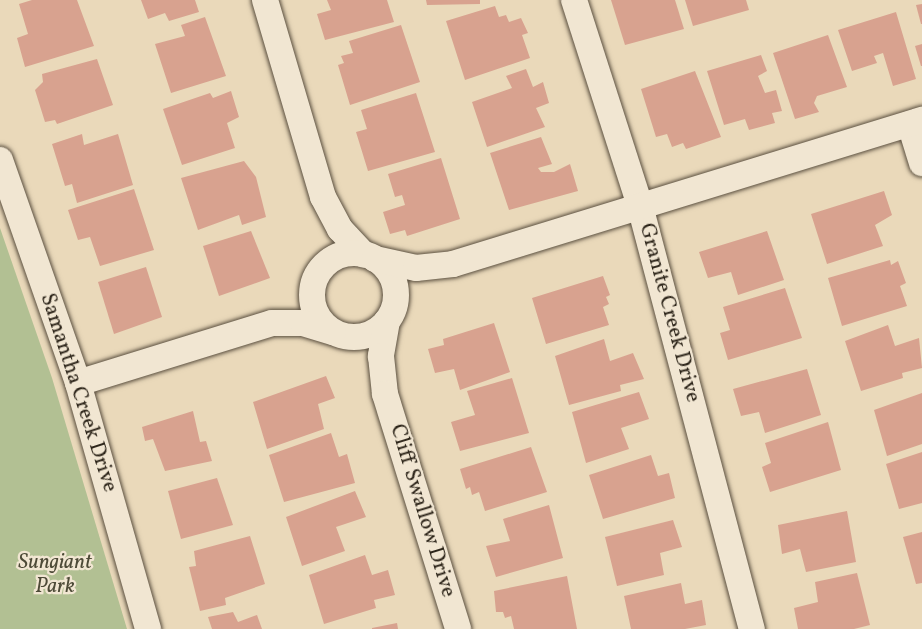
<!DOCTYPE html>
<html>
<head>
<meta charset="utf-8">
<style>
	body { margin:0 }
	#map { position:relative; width:922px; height:629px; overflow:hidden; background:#ead9ba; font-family:Vollkorn,serif }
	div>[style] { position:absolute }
	.green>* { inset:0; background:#b2c093 }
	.building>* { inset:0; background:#d8a28f }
	.roads { filter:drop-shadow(0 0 2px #5b5040) drop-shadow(0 0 2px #5b5040) }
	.street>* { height:26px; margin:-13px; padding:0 13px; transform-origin:13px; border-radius:13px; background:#f1e6d2 }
	.street>.ring { margin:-13px; padding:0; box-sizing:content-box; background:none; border:26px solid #f1e6d2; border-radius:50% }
	span { translate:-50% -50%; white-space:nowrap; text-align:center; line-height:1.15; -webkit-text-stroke:4.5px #f1e6d2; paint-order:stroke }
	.street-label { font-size:21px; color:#2b2318 }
	.park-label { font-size:21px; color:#4d4a37; font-style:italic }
</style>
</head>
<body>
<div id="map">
	<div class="green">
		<i style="clip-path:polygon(0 228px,52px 378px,127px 629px,0 629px)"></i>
	</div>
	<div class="building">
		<i style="clip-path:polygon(32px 0,77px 0,94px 46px,25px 67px,17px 38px,28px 34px,19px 4px)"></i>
		<i style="clip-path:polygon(141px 0,195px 0,199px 12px,169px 21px,165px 13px,148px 19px)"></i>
		<i style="clip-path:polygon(327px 0,387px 0,394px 22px,325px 40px,317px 14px,331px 10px)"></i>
		<i style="clip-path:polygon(426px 0,480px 0,480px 4px,427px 5px)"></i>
		<i style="clip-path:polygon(611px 0,675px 0,684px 29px,625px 45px)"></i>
		<i style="clip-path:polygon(685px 0,746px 0,749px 10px,693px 26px)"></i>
		<i style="clip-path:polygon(922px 4px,922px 24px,921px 24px,916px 5px)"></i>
		<i style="clip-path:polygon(495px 6px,499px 17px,506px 15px,509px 22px,521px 18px,528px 33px,522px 35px,530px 58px,465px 80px,446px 21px)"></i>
		<i style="clip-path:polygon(896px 12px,916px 79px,893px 86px,883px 53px,874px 56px,877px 63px,852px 71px,838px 30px)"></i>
		<i style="clip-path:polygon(205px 17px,226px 76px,171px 93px,155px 44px,185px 36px,181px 25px)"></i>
		<i style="clip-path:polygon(401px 25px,420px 82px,350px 105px,338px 65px,344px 63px,341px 56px,353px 53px,349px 41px)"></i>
		<i style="clip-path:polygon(828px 35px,847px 87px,817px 96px,814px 103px,819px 112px,795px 119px,773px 53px)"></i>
		<i style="clip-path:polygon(922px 44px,922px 66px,921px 66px,915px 46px)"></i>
		<i style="clip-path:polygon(761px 55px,767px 71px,758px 76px,765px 93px,776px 90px,782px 111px,772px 113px,775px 123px,749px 130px,745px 119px,724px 125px,707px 71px)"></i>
		<i style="clip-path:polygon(97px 59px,113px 105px,57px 124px,55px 120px,45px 122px,35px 90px,43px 82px,42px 74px)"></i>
		<i style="clip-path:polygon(526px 69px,533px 87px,543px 82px,549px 103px,536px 108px,545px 127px,487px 147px,472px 102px,512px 88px,506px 76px)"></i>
		<i style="clip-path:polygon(695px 71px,721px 137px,686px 149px,683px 143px,672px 147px,667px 134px,656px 137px,641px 89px)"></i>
		<i style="clip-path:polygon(231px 91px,239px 117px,227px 123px,235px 148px,182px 165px,163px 109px,210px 93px,213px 98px)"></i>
		<i style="clip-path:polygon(416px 93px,435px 152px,368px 171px,356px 132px,367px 129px,361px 110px)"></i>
		<i style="clip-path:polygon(82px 134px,84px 145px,118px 134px,133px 185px,77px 203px,72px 184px,65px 186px,52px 144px)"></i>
		<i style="clip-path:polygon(541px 137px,552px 164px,538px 168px,541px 172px,554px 172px,570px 164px,578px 191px,509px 210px,490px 153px)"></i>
		<i style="clip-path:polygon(441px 158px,460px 219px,407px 236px,405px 230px,390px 234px,383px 212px,405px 205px,402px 195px,395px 197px,388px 174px)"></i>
		<i style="clip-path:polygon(244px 161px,256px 177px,266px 217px,242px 225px,239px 215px,198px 230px,181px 178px)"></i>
		<i style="clip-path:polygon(134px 189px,154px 250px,100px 266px,90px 237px,78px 240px,68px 210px)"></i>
		<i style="clip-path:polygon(884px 191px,892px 215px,875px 225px,883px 246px,827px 264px,811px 214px)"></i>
		<i style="clip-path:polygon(251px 231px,270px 278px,219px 296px,203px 246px)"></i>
		<i style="clip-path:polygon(767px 231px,784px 280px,738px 295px,731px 272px,708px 278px,699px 252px)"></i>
		<i style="clip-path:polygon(890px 260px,891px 265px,898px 261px,906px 283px,900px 286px,907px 306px,842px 326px,828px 278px)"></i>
		<i style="clip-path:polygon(146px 267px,162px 317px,114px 334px,98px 282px)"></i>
		<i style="clip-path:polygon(603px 276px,610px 295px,606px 297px,609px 304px,603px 307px,609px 325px,546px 344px,532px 298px)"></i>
		<i style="clip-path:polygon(785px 288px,802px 338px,728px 360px,720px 333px,730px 330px,723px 307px)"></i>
		<i style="clip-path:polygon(494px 323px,510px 372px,460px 390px,454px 369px,435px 373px,428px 349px,444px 345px,443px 339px)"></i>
		<i style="clip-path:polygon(888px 325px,895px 346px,919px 338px,922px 368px,902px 373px,903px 378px,861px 391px,845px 341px)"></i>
		<i style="clip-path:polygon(604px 339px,610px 361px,633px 353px,644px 379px,620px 385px,621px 391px,569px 405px,555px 356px)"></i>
		<i style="clip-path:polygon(807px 369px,821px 415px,765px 433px,759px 412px,741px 416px,733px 389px)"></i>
		<i style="clip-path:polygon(326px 376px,335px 398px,318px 404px,324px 429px,267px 449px,253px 402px)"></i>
		<i style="clip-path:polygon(512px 378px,529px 433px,460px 451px,451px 422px,475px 415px,467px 391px)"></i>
		<i style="clip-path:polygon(639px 392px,649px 419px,621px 428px,629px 449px,586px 463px,572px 412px)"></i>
		<i style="clip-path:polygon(922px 393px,922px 444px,887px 456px,874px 410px)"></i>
		<i style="clip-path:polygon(193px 411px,200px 442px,206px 441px,212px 461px,165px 471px,153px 439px,145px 441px,142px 427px)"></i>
		<i style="clip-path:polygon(828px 422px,841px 470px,770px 492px,762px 467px,771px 463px,765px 443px)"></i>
		<i style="clip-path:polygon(331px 433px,339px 457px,347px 454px,355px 483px,284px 502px,269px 455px)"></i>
		<i style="clip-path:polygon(531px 447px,547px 492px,485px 511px,479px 492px,472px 495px,470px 487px,466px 489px,460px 469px)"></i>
		<i style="clip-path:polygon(922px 452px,922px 503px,899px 509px,886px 464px)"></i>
		<i style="clip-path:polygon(651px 455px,658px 476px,669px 473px,675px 498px,603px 519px,589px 475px)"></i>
		<i style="clip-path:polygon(217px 478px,233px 525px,181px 539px,168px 491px)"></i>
		<i style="clip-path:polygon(355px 491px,366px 517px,336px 527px,345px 551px,302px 566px,286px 517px)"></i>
		<i style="clip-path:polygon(549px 505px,563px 558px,496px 577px,486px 546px,510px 541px,503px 519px)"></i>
		<i style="clip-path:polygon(847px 511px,856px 562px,806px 572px,800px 549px,782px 554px,778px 525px)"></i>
		<i style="clip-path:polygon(673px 520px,682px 547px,660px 553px,664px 575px,617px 586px,605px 537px)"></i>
		<i style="clip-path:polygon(922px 532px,922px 583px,916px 584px,903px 537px)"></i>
		<i style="clip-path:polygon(250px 536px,265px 584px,225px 598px,226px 605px,200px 611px,189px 567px,196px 566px,194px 551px)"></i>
		<i style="clip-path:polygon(365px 555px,372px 575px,388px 570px,395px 595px,374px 600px,376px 608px,324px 624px,309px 575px)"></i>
		<i style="clip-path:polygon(857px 573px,870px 625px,854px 629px,798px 629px,794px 608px,818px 602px,815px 582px)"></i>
		<i style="clip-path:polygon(567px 576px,577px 629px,514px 629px,511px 616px,505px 618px,503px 612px,496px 612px,494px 591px)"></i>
		<i style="clip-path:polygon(681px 583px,685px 604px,702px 600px,706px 625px,685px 629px,631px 629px,624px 596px)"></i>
		<i style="clip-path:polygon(233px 612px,238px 622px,257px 615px,262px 629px,212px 629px,208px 617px)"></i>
		<i style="clip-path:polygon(397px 623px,398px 629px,372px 629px,372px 628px)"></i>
	</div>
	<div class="roads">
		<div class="street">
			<i style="left:265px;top:0;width:205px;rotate:73.6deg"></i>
			<i style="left:323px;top:197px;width:36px;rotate:62deg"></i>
			<i style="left:340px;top:229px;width:35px;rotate:47deg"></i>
			<i style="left:574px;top:0;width:216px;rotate:72.2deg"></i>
			<i style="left:640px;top:206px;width:438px;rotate:75.2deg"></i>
			<i style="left:910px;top:124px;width:41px;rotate:72.9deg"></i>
			<i style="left:0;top:160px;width:236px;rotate:70.7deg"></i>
			<i style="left:78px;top:383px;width:256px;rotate:74.1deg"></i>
			<i class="ring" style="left:312px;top:253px;width:58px;height:58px"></i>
			<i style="left:375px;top:259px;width:42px;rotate:12.4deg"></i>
			<i style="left:416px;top:268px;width:37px;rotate:-6deg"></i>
			<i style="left:453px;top:264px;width:491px;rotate:-17.1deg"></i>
			<i style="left:387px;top:321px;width:36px;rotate:100deg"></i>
			<i style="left:381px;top:356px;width:38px;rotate:84deg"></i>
			<i style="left:385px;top:394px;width:246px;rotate:72.7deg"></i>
			<i style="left:78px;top:383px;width:203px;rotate:-17.2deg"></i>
			<i style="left:272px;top:323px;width:31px"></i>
			<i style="left:303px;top:323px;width:31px;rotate:17deg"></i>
		</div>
	</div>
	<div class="street-label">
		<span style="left:669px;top:313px;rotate:75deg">Granite Creek Drive</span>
		<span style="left:78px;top:393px;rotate:72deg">Samantha Creek Drive</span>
		<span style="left:422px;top:511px;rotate:73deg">Cliff Swallow Drive</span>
	</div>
	<div class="park-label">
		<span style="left:55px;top:575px">Sungiant<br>Park</span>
	</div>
</div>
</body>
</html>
